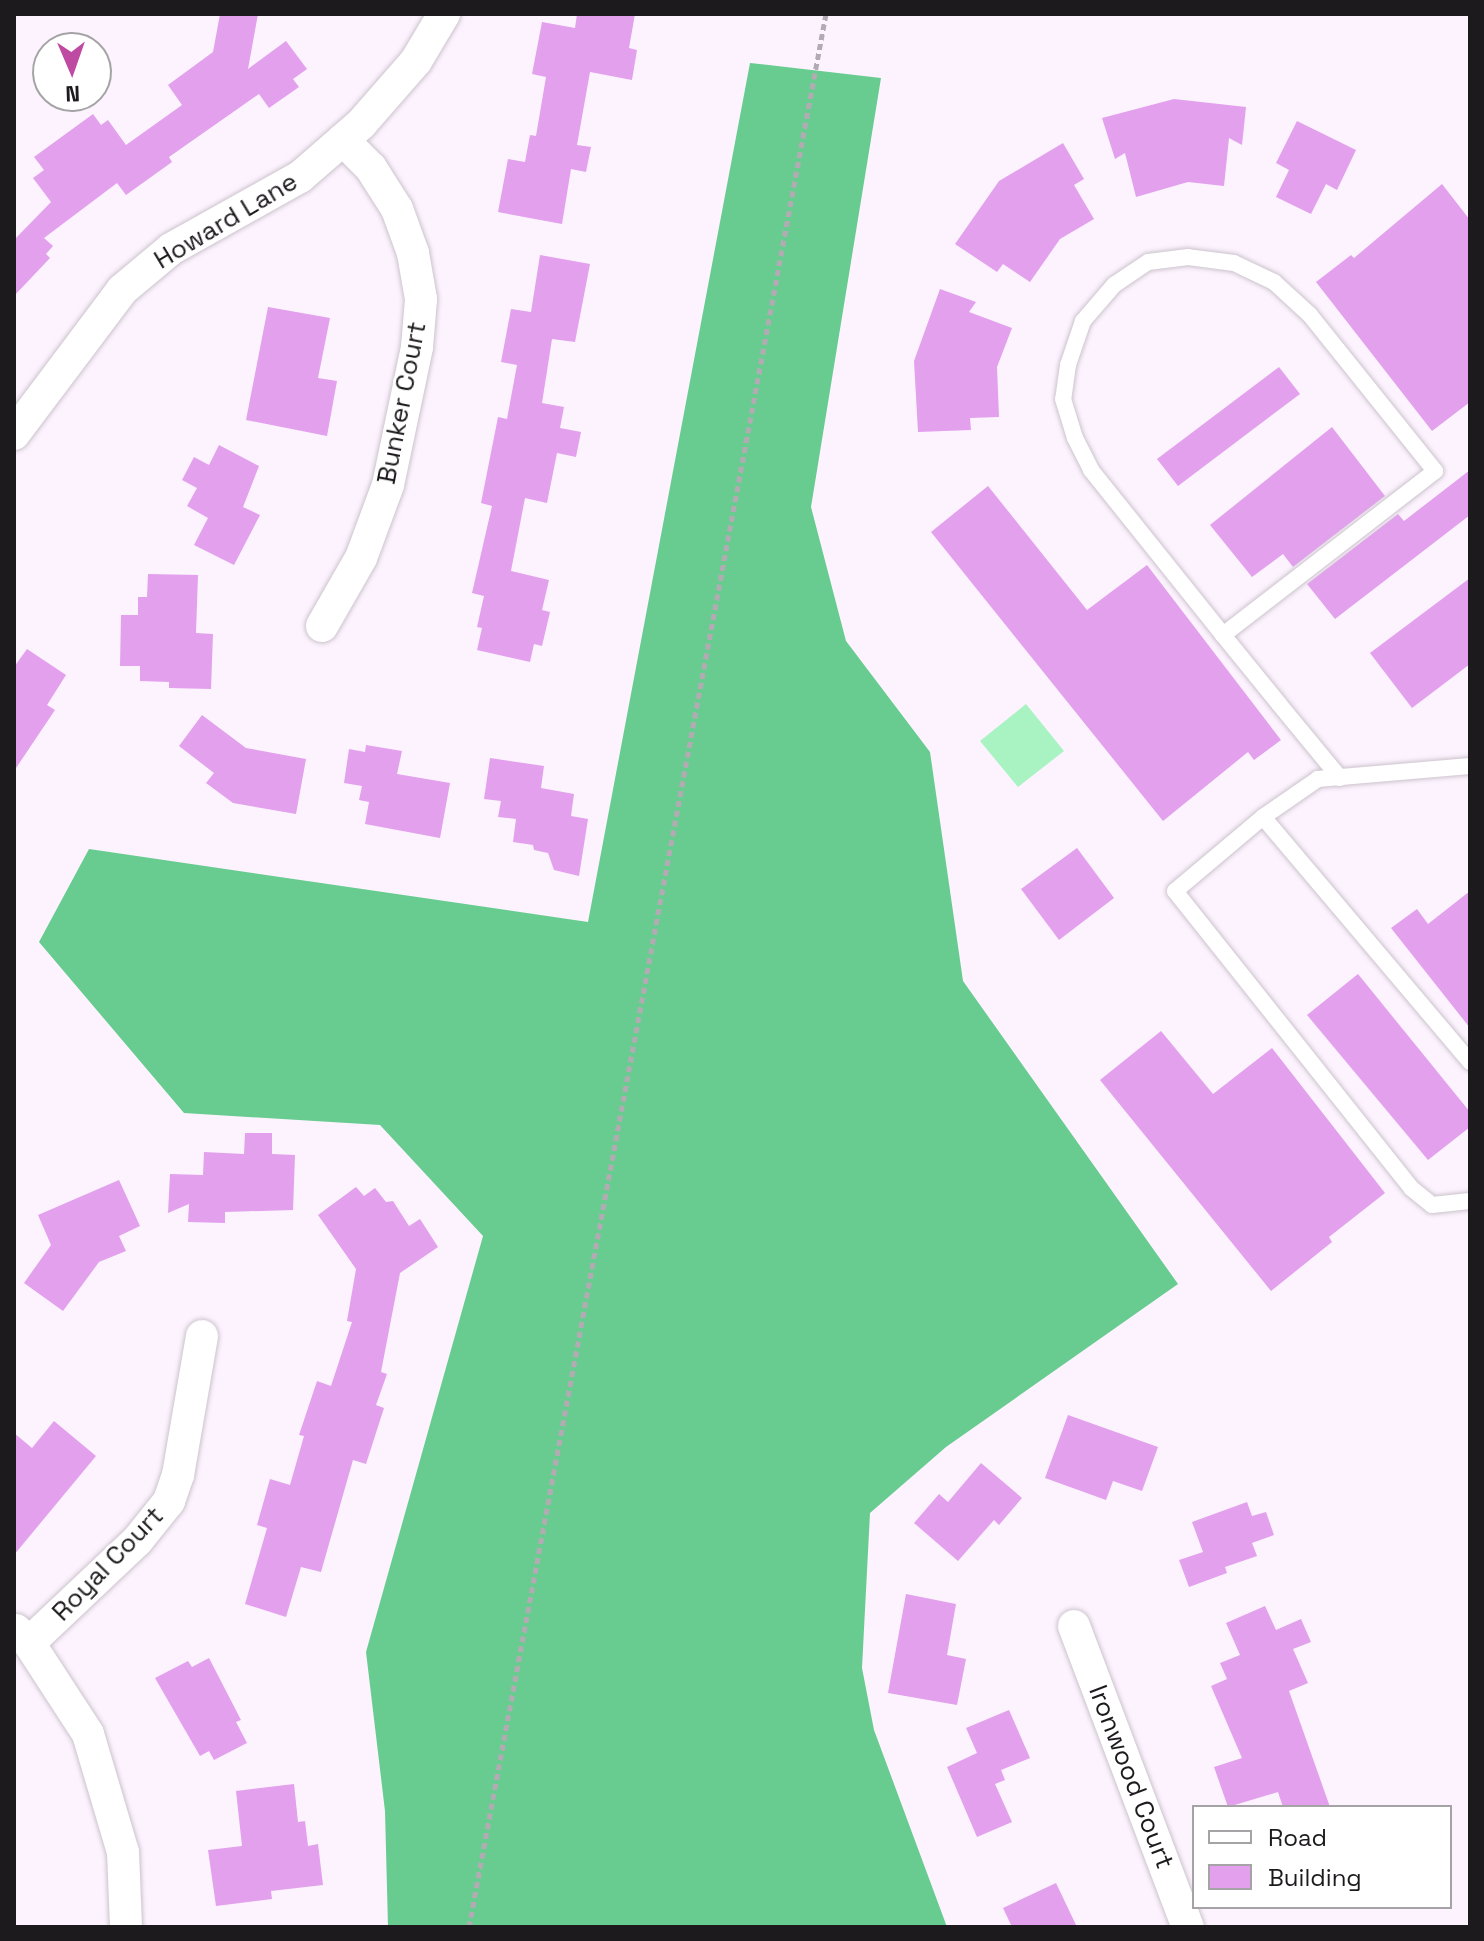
<!DOCTYPE html>
<html>
<head>
<meta charset="utf-8">
<style>
	body { margin:0 }
	#map { position:relative; width:1484px; height:1941px; overflow:hidden; background:#fcf3fe; font-family:"Space Grotesk",sans-serif }
	div>[style] { position:absolute }
	.green>* { inset:0; background:#a9f2c2 }
	.forest>* { inset:0; background:#68cb8f }
	.building>* { inset:0; background:#e2a0ed }
	.path>* { height:5px; margin-top:-2.5px; transform-origin:0; background:repeating-linear-gradient(90deg,#b2abb3 0 6px,transparent 0 10px) }
	.roads { filter:drop-shadow(0 0 2px #ccc3cd) drop-shadow(0 0 2px #ccc3cd) }
	.service>* { height:16px; margin:-8px; padding:0 8px; transform-origin:8px; border-radius:8px; background:#fff }
	.minor>* { height:32px; margin:-16px; padding:0 16px; transform-origin:16px; border-radius:16px; background:#fff }
	span { translate:-50% -50%; white-space:nowrap; text-align:center; line-height:1.15; -webkit-text-stroke:6px #fff; paint-order:stroke }
	.street-label { font-size:26px; color:#1d1a1d }
	.frame { position:absolute; inset:0; border:16px solid #1d1a1d; pointer-events:none }
	.legend { position:absolute; left:1192px; top:1805px; width:260px; height:104px; box-sizing:border-box; background:#fff; border:2px solid #a5a3a5; margin:0; padding:10px 14px; list-style:none; font-size:24px; color:#1d1a1d }
	.legend li { display:flex; align-items:center; gap:16px; height:40px }
	.legend b { width:40px; border:2px solid #a5a3a5 }
	.north { position:absolute; left:32px; top:32px; width:80px; height:80px; box-sizing:border-box; background:#fff; border:2px solid #a5a3a5; border-radius:50%; rotate:178deg; font-size:22px; font-weight:700; line-height:32px; text-align:center; color:#1d1a1d }
	.north::after { content:''; display:block; margin:auto; width:28px; height:36px; background:#bf4aa2; clip-path:polygon(50% 0,100% 100%,50% 72%,0 100%) }
</style>
</head>
<body>
<div id="map">
	<div class="green">
		<i style="clip-path:polygon(1026px 704px,1064px 751px,1018px 787px,980px 741px)"></i>
	</div>
	<div class="forest">
		<i style="clip-path:polygon(750px 63px,881px 78px,811px 507px,846px 641px,930px 752px,963px 981px,1178px 1284px,946px 1447px,870px 1513px,862px 1668px,874px 1730px,947px 1927px,388px 1927px,385px 1811px,366px 1652px,483px 1236px,380px 1125px,184px 1113px,39px 942px,89px 849px,588px 922px)"></i>
	</div>
	<div class="building">
		<i style="clip-path:polygon(220px 14px,258px 14px,248px 69px,286px 41px,307px 69px,293px 79px,299px 87px,269px 108px,259px 94px,169px 157px,172px 162px,126px 195px,117px 183px,44px 238px,53px 246px,46px 254px,50px 258px,14px 296px,14px 240px,51px 202px,33px 178px,44px 170px,34px 157px,93px 114px,101px 125px,108px 120px,126px 145px,182px 105px,168px 85px,213px 52px)"></i>
		<i style="clip-path:polygon(577px 14px,635px 14px,629px 48px,637px 50px,632px 80px,590px 72px,577px 145px,591px 147px,586px 172px,571px 169px,562px 224px,498px 212px,508px 159px,525px 162px,530px 135px,536px 136px,546px 77px,532px 74px,542px 22px,575px 28px)"></i>
		<i style="clip-path:polygon(1174px 99px,1246px 107px,1242px 145px,1229px 138px,1224px 186px,1188px 182px,1136px 197px,1125px 153px,1115px 159px,1102px 118px)"></i>
		<i style="clip-path:polygon(1297px 121px,1356px 150px,1337px 190px,1326px 184px,1311px 214px,1276px 197px,1289px 170px,1276px 163px)"></i>
		<i style="clip-path:polygon(1063px 143px,1084px 179px,1074px 185px,1094px 219px,1060px 239px,1030px 282px,1003px 264px,997px 272px,955px 244px,999px 181px)"></i>
		<i style="clip-path:polygon(1442px 184px,1470px 220px,1470px 402px,1432px 431px,1316px 282px,1351px 255px,1354px 258px)"></i>
		<i style="clip-path:polygon(540px 255px,590px 264px,575px 342px,552px 339px,542px 403px,564px 407px,560px 428px,581px 432px,576px 457px,557px 453px,547px 503px,525px 498px,511px 571px,549px 580px,542px 610px,550px 612px,542px 646px,534px 644px,530px 662px,477px 650px,482px 628px,477px 627px,484px 596px,472px 593px,492px 506px,481px 503px,498px 417px,507px 419px,517px 365px,501px 362px,511px 309px,531px 312px)"></i>
		<i style="clip-path:polygon(940px 289px,976px 302px,969px 312px,1012px 328px,997px 367px,999px 417px,970px 418px,971px 430px,918px 432px,914px 361px)"></i>
		<i style="clip-path:polygon(268px 307px,330px 318px,318px 378px,337px 381px,327px 436px,246px 420px)"></i>
		<i style="clip-path:polygon(1279px 367px,1300px 394px,1178px 486px,1157px 459px)"></i>
		<i style="clip-path:polygon(1332px 427px,1385px 496px,1293px 567px,1283px 554px,1252px 577px,1210px 525px)"></i>
		<i style="clip-path:polygon(219px 445px,259px 466px,243px 507px,260px 515px,234px 565px,194px 545px,208px 518px,187px 506px,197px 488px,182px 480px,194px 457px,209px 465px)"></i>
		<i style="clip-path:polygon(1470px 470px,1470px 515px,1335px 619px,1307px 584px,1398px 514px,1404px 521px)"></i>
		<i style="clip-path:polygon(988px 486px,1087px 610px,1147px 565px,1281px 740px,1254px 760px,1248px 752px,1163px 821px,931px 532px)"></i>
		<i style="clip-path:polygon(148px 574px,198px 575px,196px 633px,213px 634px,211px 689px,169px 688px,169px 682px,140px 681px,140px 666px,120px 666px,121px 615px,138px 615px,138px 597px,147px 597px)"></i>
		<i style="clip-path:polygon(1470px 578px,1470px 664px,1412px 708px,1370px 653px)"></i>
		<i style="clip-path:polygon(27px 649px,66px 675px,47px 705px,55px 710px,14px 771px,14px 667px)"></i>
		<i style="clip-path:polygon(202px 715px,246px 748px,306px 759px,296px 814px,233px 803px,206px 783px,214px 773px,179px 746px)"></i>
		<i style="clip-path:polygon(366px 745px,402px 751px,397px 774px,450px 783px,440px 838px,365px 824px,369px 802px,359px 800px,362px 786px,344px 783px,349px 749px,365px 752px)"></i>
		<i style="clip-path:polygon(490px 758px,544px 766px,541px 788px,574px 794px,571px 816px,588px 819px,579px 876px,554px 870px,548px 853px,534px 850px,533px 845px,513px 842px,516px 819px,498px 817px,501px 801px,484px 799px)"></i>
		<i style="clip-path:polygon(1077px 848px,1114px 898px,1059px 940px,1021px 889px)"></i>
		<i style="clip-path:polygon(1470px 891px,1470px 1028px,1391px 928px,1417px 909px,1428px 924px)"></i>
		<i style="clip-path:polygon(1358px 974px,1470px 1112px,1470px 1127px,1428px 1160px,1307px 1015px)"></i>
		<i style="clip-path:polygon(1161px 1031px,1213px 1094px,1272px 1048px,1385px 1193px,1329px 1237px,1332px 1242px,1271px 1291px,1100px 1080px)"></i>
		<i style="clip-path:polygon(245px 1133px,272px 1133px,272px 1154px,295px 1155px,293px 1210px,225px 1212px,225px 1223px,188px 1222px,189px 1204px,168px 1213px,170px 1174px,203px 1175px,204px 1152px,244px 1154px)"></i>
		<i style="clip-path:polygon(119px 1180px,140px 1226px,119px 1236px,126px 1251px,99px 1262px,63px 1311px,24px 1283px,51px 1245px,38px 1215px)"></i>
		<i style="clip-path:polygon(356px 1187px,364px 1196px,375px 1188px,386px 1202px,393px 1201px,409px 1226px,420px 1219px,438px 1247px,400px 1273px,381px 1372px,387px 1374px,376px 1405px,384px 1408px,366px 1464px,353px 1460px,321px 1572px,301px 1567px,286px 1617px,245px 1604px,267px 1528px,257px 1525px,270px 1479px,290px 1485px,304px 1436px,299px 1435px,317px 1381px,331px 1386px,352px 1322px,347px 1321px,356px 1269px,318px 1215px)"></i>
		<i style="clip-path:polygon(1068px 1415px,1158px 1447px,1142px 1491px,1113px 1481px,1106px 1500px,1045px 1478px)"></i>
		<i style="clip-path:polygon(54px 1421px,96px 1456px,14px 1555px,14px 1433px,32px 1448px)"></i>
		<i style="clip-path:polygon(981px 1463px,1022px 1498px,999px 1525px,994px 1520px,958px 1561px,914px 1523px,939px 1494px,948px 1502px)"></i>
		<i style="clip-path:polygon(1247px 1502px,1252px 1516px,1266px 1512px,1274px 1535px,1252px 1543px,1257px 1556px,1225px 1567px,1227px 1573px,1189px 1587px,1179px 1560px,1203px 1552px,1192px 1522px)"></i>
		<i style="clip-path:polygon(906px 1594px,956px 1604px,947px 1655px,966px 1659px,957px 1705px,888px 1693px)"></i>
		<i style="clip-path:polygon(1265px 1606px,1276px 1630px,1301px 1619px,1311px 1642px,1293px 1649px,1308px 1683px,1289px 1691px,1330px 1807px,1283px 1807px,1278px 1792px,1228px 1807px,1214px 1767px,1242px 1758px,1211px 1686px,1227px 1679px,1220px 1663px,1240px 1655px,1226px 1623px)"></i>
		<i style="clip-path:polygon(209px 1658px,241px 1720px,236px 1722px,247px 1743px,214px 1760px,209px 1751px,200px 1756px,155px 1678px,188px 1661px,192px 1667px)"></i>
		<i style="clip-path:polygon(1009px 1710px,1030px 1758px,1001px 1770px,1005px 1780px,995px 1784px,1012px 1822px,977px 1837px,947px 1767px,977px 1753px,966px 1728px)"></i>
		<i style="clip-path:polygon(294px 1784px,298px 1822px,305px 1821px,308px 1846px,318px 1844px,323px 1885px,271px 1891px,272px 1899px,216px 1906px,208px 1850px,242px 1846px,236px 1791px)"></i>
		<i style="clip-path:polygon(1056px 1883px,1077px 1927px,1012px 1927px,1003px 1908px)"></i>
	</div>
	<div class="path">
		<i style="left:469px;top:1927px;width:1946px;rotate:-79.43deg"></i>
	</div>
	<div class="roads">
		<div class="service">
			<i style="left:1223px;top:635px;width:268px;rotate:-37.7deg"></i>
			<i style="left:1435px;top:471px;width:200px;rotate:-128.7deg"></i>
			<i style="left:1310px;top:315px;width:49px;rotate:-137.5deg"></i>
			<i style="left:1274px;top:282px;width:44px;rotate:-154.6deg"></i>
			<i style="left:1234px;top:263px;width:46px;rotate:-172.6deg"></i>
			<i style="left:1188px;top:257px;width:40px;rotate:172.9deg"></i>
			<i style="left:1148px;top:262px;width:41px;rotate:145.9deg"></i>
			<i style="left:1114px;top:285px;width:48px;rotate:130.7deg"></i>
			<i style="left:1083px;top:321px;width:46px;rotate:108.8deg"></i>
			<i style="left:1068px;top:365px;width:34px;rotate:98deg"></i>
			<i style="left:1063px;top:399px;width:41px;rotate:72.9deg"></i>
			<i style="left:1075px;top:438px;width:36px;rotate:63deg"></i>
			<i style="left:1091px;top:470px;width:211px;rotate:51.3deg"></i>
			<i style="left:1223px;top:635px;width:89px;rotate:50.9deg"></i>
			<i style="left:1279px;top:704px;width:96px;rotate:50.5deg"></i>
			<i style="left:1470px;top:766px;width:153px;rotate:175.1deg"></i>
			<i style="left:1318px;top:779px;width:67px;rotate:145.4deg"></i>
			<i style="left:1263px;top:817px;width:115px;rotate:139.9deg"></i>
			<i style="left:1175px;top:891px;width:379px;rotate:51.5deg"></i>
			<i style="left:1411px;top:1188px;width:27px;rotate:39deg"></i>
			<i style="left:1432px;top:1205px;width:38px;rotate:-6deg"></i>
			<i style="left:1263px;top:817px;width:321px;rotate:49.8deg"></i>
		</div>
		<div class="minor">
			<i style="left:14px;top:434px;width:180px;rotate:-53.1deg"></i>
			<i style="left:122px;top:290px;width:64px;rotate:-39.9deg"></i>
			<i style="left:171px;top:249px;width:148px;rotate:-29.2deg"></i>
			<i style="left:300px;top:177px;width:81px;rotate:-41deg"></i>
			<i style="left:361px;top:124px;width:84px;rotate:-48.9deg"></i>
			<i style="left:416px;top:61px;width:55px;rotate:-59.2deg"></i>
			<i style="left:322px;top:626px;width:78px;rotate:-60.2deg"></i>
			<i style="left:361px;top:558px;width:78px;rotate:-69.7deg"></i>
			<i style="left:388px;top:485px;width:141px;rotate:-78.1deg"></i>
			<i style="left:417px;top:347px;width:48px;rotate:-85.2deg"></i>
			<i style="left:421px;top:299px;width:47px;rotate:-99.9deg"></i>
			<i style="left:413px;top:253px;width:47px;rotate:-110deg"></i>
			<i style="left:397px;top:209px;width:49px;rotate:-122.4deg"></i>
			<i style="left:371px;top:168px;width:40px;rotate:-135deg"></i>
			<i style="left:1074px;top:1626px;width:322px;rotate:69.3deg"></i>
			<i style="left:16px;top:1630px;width:18px;rotate:45deg"></i>
			<i style="left:29px;top:1643px;width:108px;rotate:57deg"></i>
			<i style="left:88px;top:1734px;width:123px;rotate:73.5deg"></i>
			<i style="left:123px;top:1852px;width:75px;rotate:87.7deg"></i>
			<i style="left:29px;top:1643px;width:149px;rotate:-43.4deg"></i>
			<i style="left:137px;top:1541px;width:51px;rotate:-51.3deg"></i>
			<i style="left:169px;top:1501px;width:28px;rotate:-71deg"></i>
			<i style="left:178px;top:1475px;width:141px;rotate:-80.2deg"></i>
		</div>
	</div>
	<div class="street-label">
		<span style="left:226px;top:221px;rotate:-31deg">Howard Lane</span>
		<span style="left:402px;top:403px;rotate:-79deg">Bunker Court</span>
		<span style="left:108px;top:1564px;rotate:-46deg">Royal Court</span>
		<span style="left:1131px;top:1777px;rotate:69deg">Ironwood Court</span>
	</div>
	<div class="frame"></div>
	<ul class="legend">
	<li><b style="height:10px;background:#fff"></b>Road</li>
	<li><b style="height:22px;background:#e2a0ed"></b>Building</li>
	</ul>
	<div class="north">N</div>
</div>
</body>
</html>
